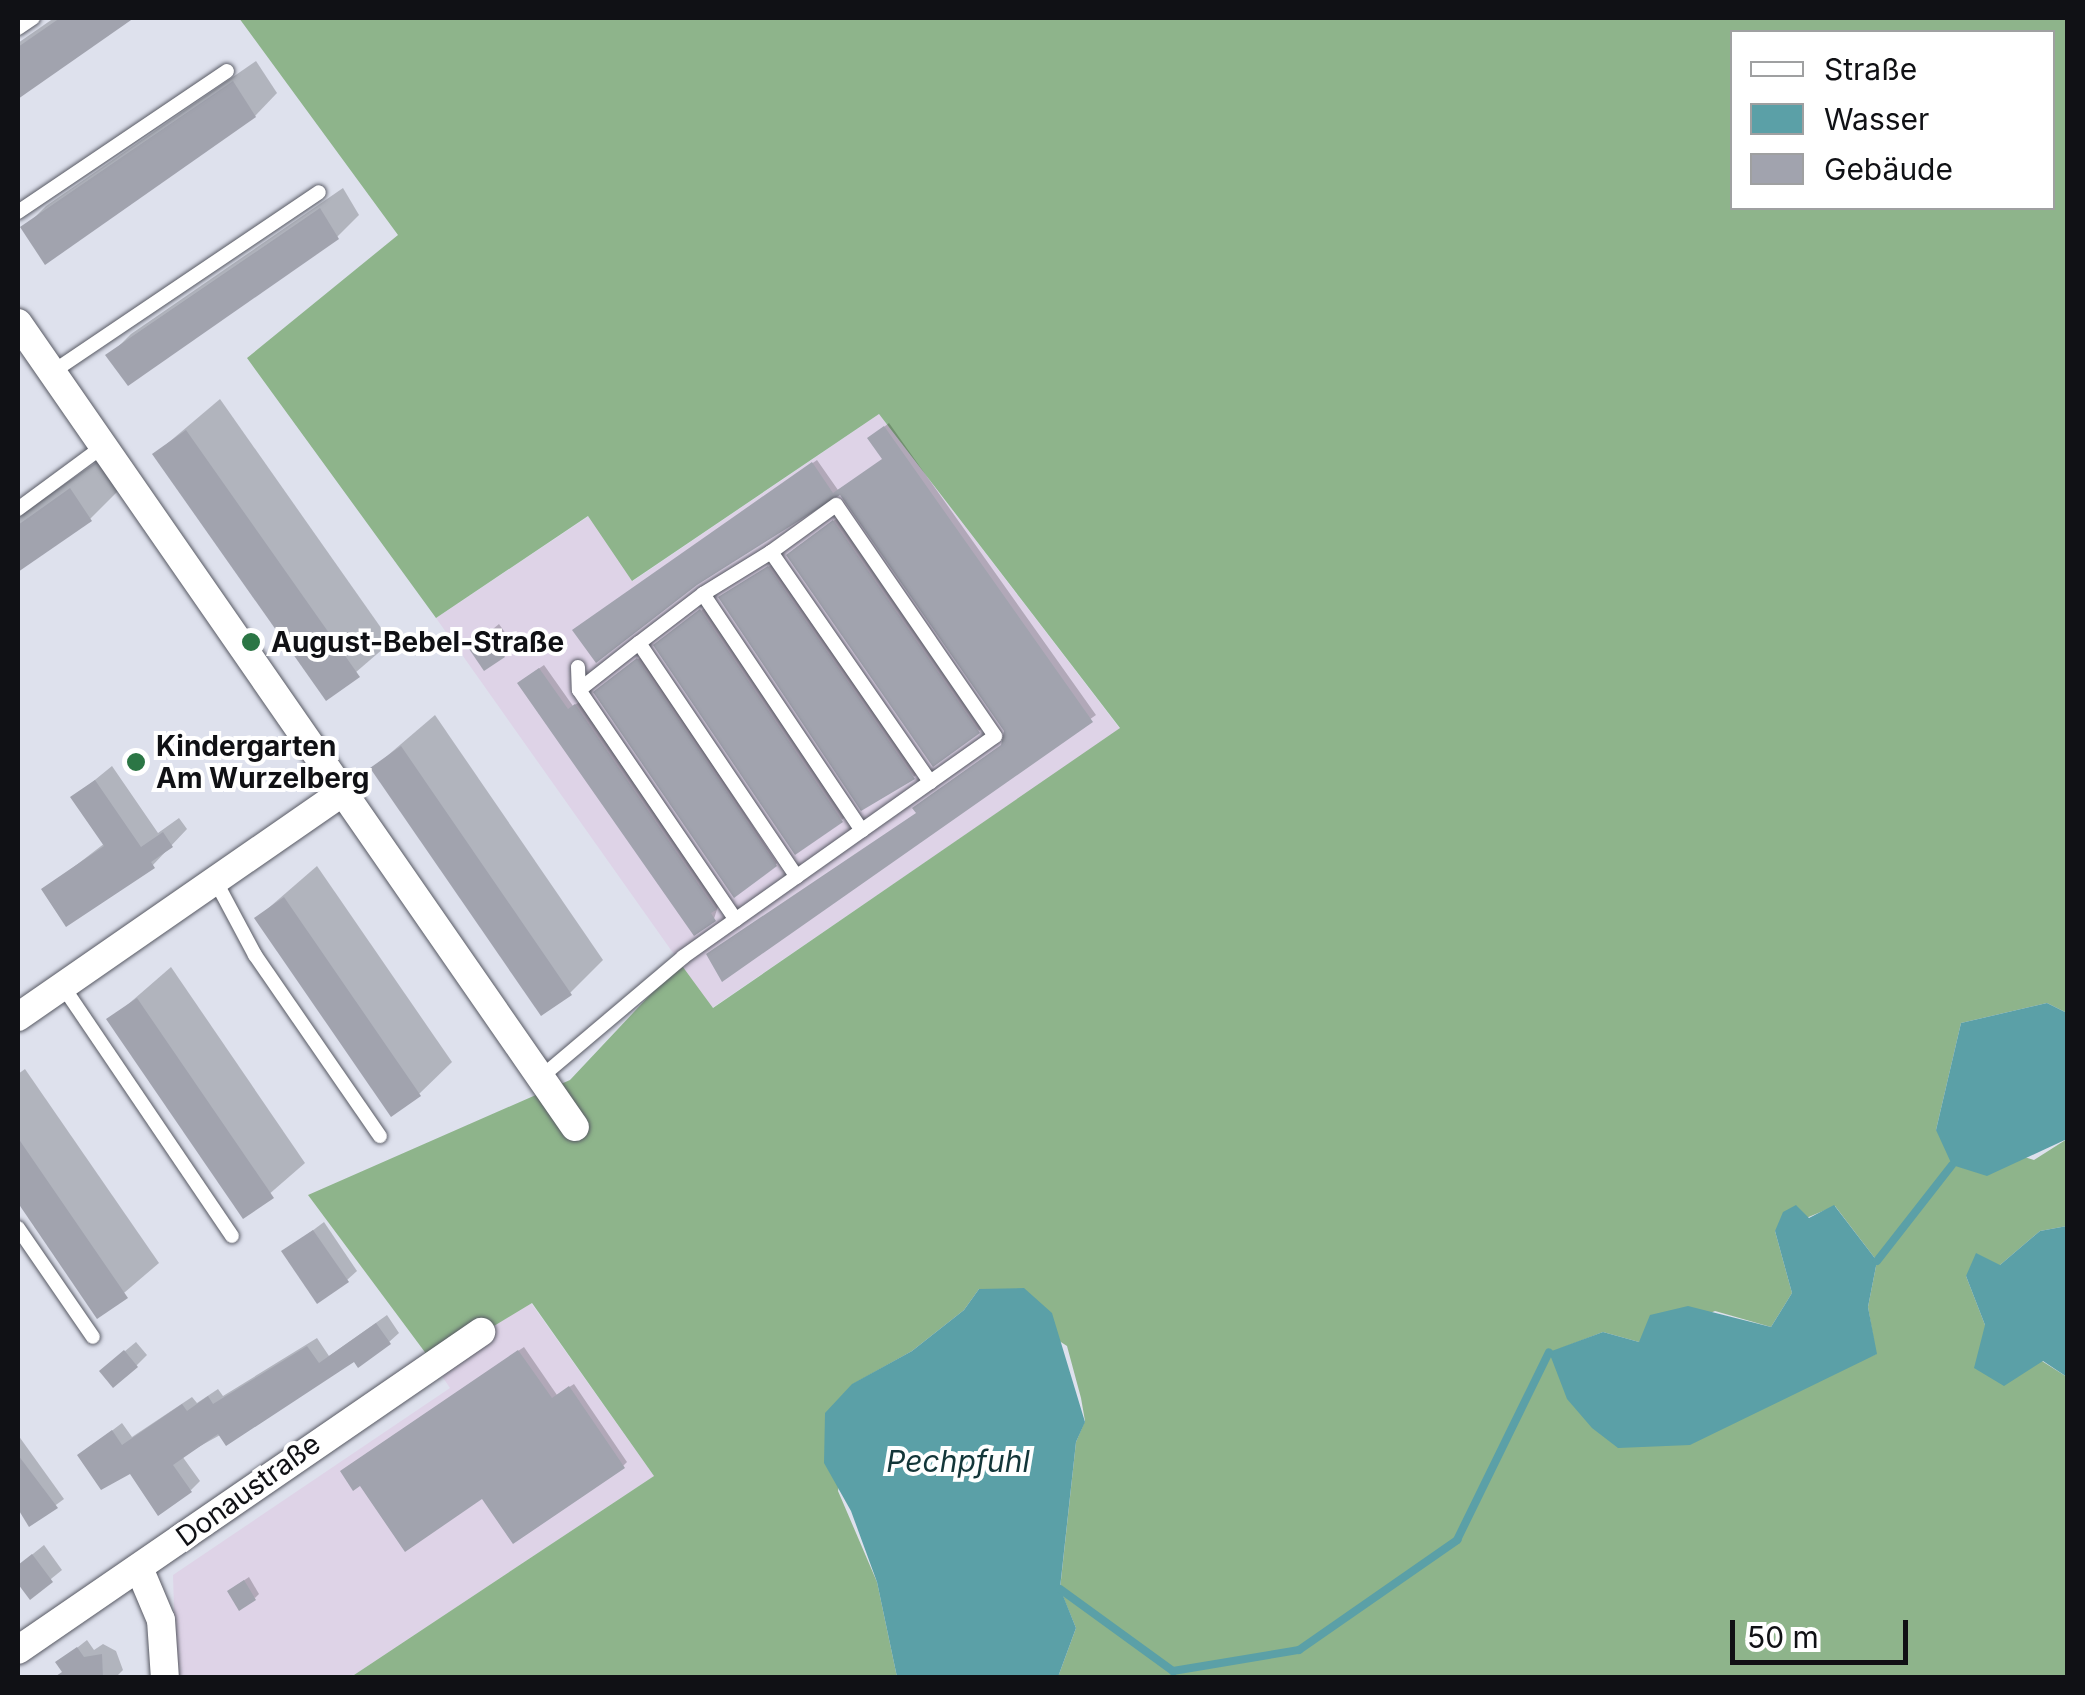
<!DOCTYPE html>
<html>
<head>
<meta charset="utf-8">
<style>
	body { margin:0 }
	#map { position:relative; width:2085px; height:1695px; overflow:hidden; background:#dee1ed; font-family:Inter,sans-serif }
	div>[style] { position:absolute }
	.commercial>* { inset:0; background:#ded3e7 }
	.forest>* { inset:0; background:#8eb48b }
	.water>* { inset:0; background:#5ba0a7 }
	.shadow>* { inset:0; background:#0003 }
	.stream>* { height:8px; margin:-4px; padding:0 4px; transform-origin:4px; border-radius:4px; background:#5ba0a7 }
	.building>* { inset:0; background:#a1a3ae }
	.roads { filter:drop-shadow(0 0 2px #575963) drop-shadow(0 0 2px #575963) }
	.service>* { height:14px; margin:-7px; padding:0 7px; transform-origin:7px; border-radius:7px; background:#fff }
	.minor>* { height:28px; margin:-14px; padding:0 14px; transform-origin:14px; border-radius:14px; background:#fff }
	.dots>* { width:28px; height:28px; translate:-50% -50%; box-sizing:border-box; border:5px solid #fff; border-radius:50% }
	span { translate:-50% -50%; white-space:nowrap; text-align:center; line-height:1.15; -webkit-text-stroke:8px #fff; paint-order:stroke }
	.poi-label { font-size:28px; color:#101115; font-weight:700 }
	.left { translate:0 -50%; text-align:left }
	.street-label { font-size:28px; color:#101115 }
	.water-label { font-size:30px; color:#133639; font-style:italic }
	.frame { position:absolute; inset:0; border:20px solid #101115; pointer-events:none }
	.legend { position:absolute; left:1730px; top:30px; width:325px; height:180px; box-sizing:border-box; background:#fff; border:2px solid #9fa0a1; margin:0; padding:12px 18px; list-style:none; font-size:30px; color:#101115 }
	.legend li { display:flex; align-items:center; gap:20px; height:50px }
	.legend b { width:50px; border:2px solid #9fa0a1 }
	.scale { position:absolute; left:1730px; top:1620px; width:178px; height:45px; box-sizing:border-box; border:5px solid #101115; border-top:0; padding-left:12px; font-size:30px; line-height:35px; white-space:nowrap; color:#101115; -webkit-text-stroke:8px #fff; paint-order:stroke }
</style>
</head>
<body>
<div id="map">
	<div class="commercial">
		<i style="clip-path:polygon(879px 414px,1120px 729px,712px 1008px,436px 618px,589px 516px,633px 581px)"></i>
		<i style="clip-path:polygon(531px 1303px,654px 1476px,351px 1677px,176px 1677px,173px 1575px,450px 1388px,433px 1363px)"></i>
	</div>
	<div class="forest">
		<i style="clip-path:polygon(evenodd,239px 18px,2067px 18px,2067px 1013px,2047px 1003px,1961px 1023px,1936px 1130px,2034px 1160px,2067px 1139px,2067px 1226px,2040px 1231px,2000px 1265px,1966px 1276px,1985px 1325px,2067px 1377px,2067px 1677px,1058px 1677px,1076px 1628px,1060px 1589px,1076px 1442px,1085px 1421px,1081px 1398px,1067px 1346px,979px 1289px,964px 1310px,912px 1351px,853px 1384px,838px 1491px,877px 1582px,897px 1677px,351px 1677px,654px 1476px,532px 1303px,433px 1363px,308px 1195px,570px 1080px,680px 963px,713px 1008px,1120px 728px,879px 414px,632px 581px,588px 516px,436px 618px,247px 358px,398px 235px,239px 18px,1732px 32px,2052px 32px,2052px 208px,1732px 208px,1732px 32px,239px 18px,1835px 1206px,1877px 1261px,1868px 1307px,1876px 1354px,1789px 1393px,1549px 1353px,1603px 1332px,1639px 1342px,1715px 1311px,1771px 1327px,1792px 1293px,1775px 1231px,1835px 1206px)"></i>
	</div>
	<div class="water">
		<i style="clip-path:polygon(2047px 1003px,2067px 1013px,2067px 1139px,1987px 1176px,1952px 1165px,1936px 1130px,1961px 1023px)"></i>
		<i style="clip-path:polygon(1796px 1205px,1809px 1218px,1834px 1205px,1877px 1261px,1868px 1307px,1877px 1354px,1690px 1445px,1618px 1448px,1592px 1428px,1567px 1399px,1549px 1352px,1603px 1332px,1639px 1342px,1650px 1315px,1688px 1306px,1771px 1327px,1792px 1293px,1775px 1231px,1783px 1212px)"></i>
		<i style="clip-path:polygon(2067px 1226px,2067px 1377px,2043px 1361px,2004px 1386px,1974px 1368px,1985px 1325px,1966px 1276px,1976px 1253px,2000px 1265px,2040px 1231px)"></i>
		<i style="clip-path:polygon(1024px 1288px,1052px 1313px,1085px 1422px,1076px 1442px,1060px 1588px,1076px 1628px,1058px 1677px,897px 1677px,877px 1582px,851px 1511px,824px 1463px,825px 1413px,852px 1384px,912px 1351px,964px 1310px,979px 1289px)"></i>
	</div>
	<div class="shadow">
		<i style="clip-path:polygon(54px 18px,130px 18px,18px 96px,18px 43px)"></i>
		<i style="clip-path:polygon(256px 61px,277px 93px,255px 116px,24px 228px,46px 206px)"></i>
		<i style="clip-path:polygon(343px 188px,359px 215px,337px 237px,109px 356px,131px 334px)"></i>
		<i style="clip-path:polygon(220px 399px,391px 642px,327px 697px,155px 454px)"></i>
		<i style="clip-path:polygon(889px 423px,1096px 715px,723px 978px,1004px 744px,1007px 730px,840px 492px,580px 626px,817px 460px,838px 490px,885px 459px,875px 434px)"></i>
		<i style="clip-path:polygon(104px 457px,123px 486px,90px 519px,18px 569px,18px 516px)"></i>
		<i style="clip-path:polygon(839px 517px,983px 727px,979px 731px,793px 550px)"></i>
		<i style="clip-path:polygon(773px 564px,918px 773px,914px 777px,726px 593px)"></i>
		<i style="clip-path:polygon(706px 607px,846px 816px,842px 820px,661px 641px)"></i>
		<i style="clip-path:polygon(499px 624px,513px 644px,503px 655px,471px 647px)"></i>
		<i style="clip-path:polygon(642px 656px,777px 863px,773px 868px,601px 688px)"></i>
		<i style="clip-path:polygon(544px 665px,573px 706px,581px 701px,719px 903px,714px 919px,524px 679px)"></i>
		<i style="clip-path:polygon(435px 715px,603px 960px,570px 993px,373px 768px)"></i>
		<i style="clip-path:polygon(112px 766px,158px 833px,179px 818px,187px 829px,152px 866px,44px 890px,105px 843px,74px 797px)"></i>
		<i style="clip-path:polygon(317px 866px,452px 1062px,419px 1094px,257px 918px)"></i>
		<i style="clip-path:polygon(171px 967px,305px 1163px,244px 1216px,110px 1020px)"></i>
		<i style="clip-path:polygon(25px 1069px,159px 1263px,97px 1316px,18px 1199px,18px 1074px)"></i>
		<i style="clip-path:polygon(324px 1222px,357px 1271px,347px 1280px,284px 1252px)"></i>
		<i style="clip-path:polygon(387px 1315px,399px 1333px,389px 1342px,182px 1456px,200px 1481px,191px 1490px,80px 1455px,122px 1423px,132px 1437px,192px 1397px,197px 1403px,218px 1389px,223px 1396px,317px 1338px,329px 1356px)"></i>
		<i style="clip-path:polygon(136px 1342px,147px 1355px,136px 1366px,113px 1361px)"></i>
		<i style="clip-path:polygon(524px 1347px,557px 1395px,574px 1384px,627px 1462px,623px 1466px,482px 1496px,347px 1467px)"></i>
		<i style="clip-path:polygon(18px 1435px,64px 1499px,30px 1524px,18px 1505px)"></i>
		<i style="clip-path:polygon(44px 1545px,62px 1570px,30px 1596px,18px 1579px,18px 1566px)"></i>
		<i style="clip-path:polygon(249px 1577px,259px 1594px,255px 1598px,234px 1587px)"></i>
		<i style="clip-path:polygon(87px 1640px,94px 1650px,103px 1644px,116px 1651px,123px 1670px,115px 1678px,69px 1678px,59px 1662px)"></i>
	</div>
	<div class="stream">
		<i style="left:1877px;top:1261px;width:122px;rotate:-52deg"></i>
		<i style="left:1060px;top:1589px;width:140px;rotate:36deg"></i>
		<i style="left:1173px;top:1671px;width:128px;rotate:-9.5deg"></i>
		<i style="left:1299px;top:1650px;width:193px;rotate:-34.8deg"></i>
		<i style="left:1457px;top:1540px;width:209px;rotate:-63.9deg"></i>
	</div>
	<div class="building">
		<i style="clip-path:polygon(60px 18px,134px 18px,18px 99px,18px 47px)"></i>
		<i style="clip-path:polygon(233px 81px,256px 117px,45px 265px,20px 227px)"></i>
		<i style="clip-path:polygon(320px 208px,339px 239px,128px 386px,105px 355px)"></i>
		<i style="clip-path:polygon(884px 426px,1093px 722px,722px 982px,706px 954px,916px 813px,912px 808px,1001px 745px,1004px 731px,840px 495px,697px 585px,596px 663px,572px 630px,812px 462px,833px 493px,882px 459px,867px 438px)"></i>
		<i style="clip-path:polygon(186px 430px,360px 677px,326px 701px,152px 454px)"></i>
		<i style="clip-path:polygon(70px 488px,92px 521px,18px 572px,18px 525px)"></i>
		<i style="clip-path:polygon(833px 520px,980px 733px,933px 767px,786px 555px)"></i>
		<i style="clip-path:polygon(768px 566px,915px 779px,861px 811px,718px 597px)"></i>
		<i style="clip-path:polygon(700px 609px,843px 822px,795px 855px,653px 645px)"></i>
		<i style="clip-path:polygon(488px 632px,505px 657px,484px 671px,467px 646px)"></i>
		<i style="clip-path:polygon(637px 658px,777px 866px,734px 898px,593px 692px)"></i>
		<i style="clip-path:polygon(539px 668px,568px 709px,575px 704px,716px 910px,711px 913px,716px 921px,694px 936px,517px 683px)"></i>
		<i style="clip-path:polygon(401px 746px,572px 995px,541px 1016px,370px 768px)"></i>
		<i style="clip-path:polygon(95px 780px,141px 847px,163px 832px,173px 847px,151px 862px,155px 868px,66px 927px,41px 889px,104px 846px,70px 797px)"></i>
		<i style="clip-path:polygon(284px 897px,421px 1096px,391px 1117px,254px 918px)"></i>
		<i style="clip-path:polygon(137px 998px,274px 1198px,243px 1219px,106px 1019px)"></i>
		<i style="clip-path:polygon(18px 1138px,128px 1298px,97px 1319px,18px 1203px)"></i>
		<i style="clip-path:polygon(313px 1230px,349px 1282px,317px 1304px,281px 1251px)"></i>
		<i style="clip-path:polygon(376px 1323px,391px 1344px,358px 1368px,354px 1362px,226px 1446px,218px 1434px,173px 1465px,192px 1492px,158px 1516px,130px 1474px,101px 1490px,77px 1455px,112px 1430px,122px 1445px,182px 1404px,187px 1411px,208px 1396px,213px 1404px,307px 1346px,319px 1363px)"></i>
		<i style="clip-path:polygon(124px 1350px,138px 1367px,113px 1388px,99px 1371px)"></i>
		<i style="clip-path:polygon(518px 1350px,552px 1398px,569px 1386px,625px 1468px,513px 1544px,482px 1499px,405px 1552px,360px 1486px,353px 1491px,340px 1471px)"></i>
		<i style="clip-path:polygon(18px 1455px,58px 1508px,29px 1527px,18px 1509px)"></i>
		<i style="clip-path:polygon(32px 1554px,53px 1582px,30px 1600px,18px 1584px,18px 1565px)"></i>
		<i style="clip-path:polygon(244px 1580px,256px 1600px,239px 1611px,227px 1591px)"></i>
		<i style="clip-path:polygon(77px 1647px,84px 1657px,102px 1654px,103px 1678px,53px 1678px,62px 1672px,55px 1662px)"></i>
	</div>
	<div class="roads">
		<div class="service">
			<i style="left:18px;top:28px;width:18px;rotate:-34deg"></i>
			<i style="left:18px;top:212px;width:252px;rotate:-34deg"></i>
			<i style="left:51px;top:373px;width:323px;rotate:-34deg"></i>
			<i style="left:18px;top:509px;width:104px;rotate:-36.4deg"></i>
			<i style="left:703px;top:594px;width:80px;rotate:-31.7deg"></i>
			<i style="left:771px;top:552px;width:280px;rotate:55.3deg"></i>
			<i style="left:639px;top:643px;width:81px;rotate:-37.4deg"></i>
			<i style="left:703px;top:594px;width:285px;rotate:56.1deg"></i>
			<i style="left:578px;top:667px;width:23px;rotate:88deg"></i>
			<i style="left:579px;top:690px;width:278px;rotate:55.7deg"></i>
			<i style="left:579px;top:690px;width:76px;rotate:-38.1deg"></i>
			<i style="left:639px;top:643px;width:282px;rotate:56deg"></i>
			<i style="left:216px;top:882px;width:83px;rotate:61.9deg"></i>
			<i style="left:255px;top:955px;width:220px;rotate:55.4deg"></i>
			<i style="left:62px;top:985px;width:303px;rotate:55.9deg"></i>
			<i style="left:540px;top:1078px;width:187px;rotate:-40.2deg"></i>
			<i style="left:683px;top:957px;width:382px;rotate:-35.3deg"></i>
			<i style="left:995px;top:736px;width:280px;rotate:-124.5deg"></i>
			<i style="left:836px;top:505px;width:80px;rotate:144.1deg"></i>
			<i style="left:18px;top:1228px;width:132px;rotate:55.5deg"></i>
		</div>
		<div class="minor">
			<i style="left:18px;top:323px;width:978px;rotate:55.29deg"></i>
			<i style="left:18px;top:1017px;width:393px;rotate:-34.7deg"></i>
			<i style="left:139px;top:1568px;width:56px;rotate:67.1deg"></i>
			<i style="left:161px;top:1620px;width:58px;rotate:86.1deg"></i>
			<i style="left:18px;top:1650px;width:562px;rotate:-34.48deg"></i>
		</div>
	</div>
	<div class="dots">
		<i style="left:251px;top:642px;background:#2b7645"></i>
		<i style="left:136px;top:762px;background:#2b7645"></i>
	</div>
	<div class="poi-label">
		<span class="left" style="left:271px;top:642px">August-Bebel-Straße</span>
		<span class="left" style="left:156px;top:762px">Kindergarten<br>Am Wurzelberg</span>
	</div>
	<div class="street-label">
		<span style="left:248px;top:1490px;rotate:-36deg">Donaustraße</span>
	</div>
	<div class="water-label">
		<span style="left:958px;top:1461px">Pechpfuhl</span>
	</div>
	<div class="frame"></div>
	<ul class="legend">
	<li><b style="height:12px;background:#fff"></b>Straße</li>
	<li><b style="height:28px;background:#5ba0a7"></b>Wasser</li>
	<li><b style="height:28px;background:#a1a3ae"></b>Gebäude</li>
	</ul>
	<div class="scale">50 m</div>
</div>
</body>
</html>
